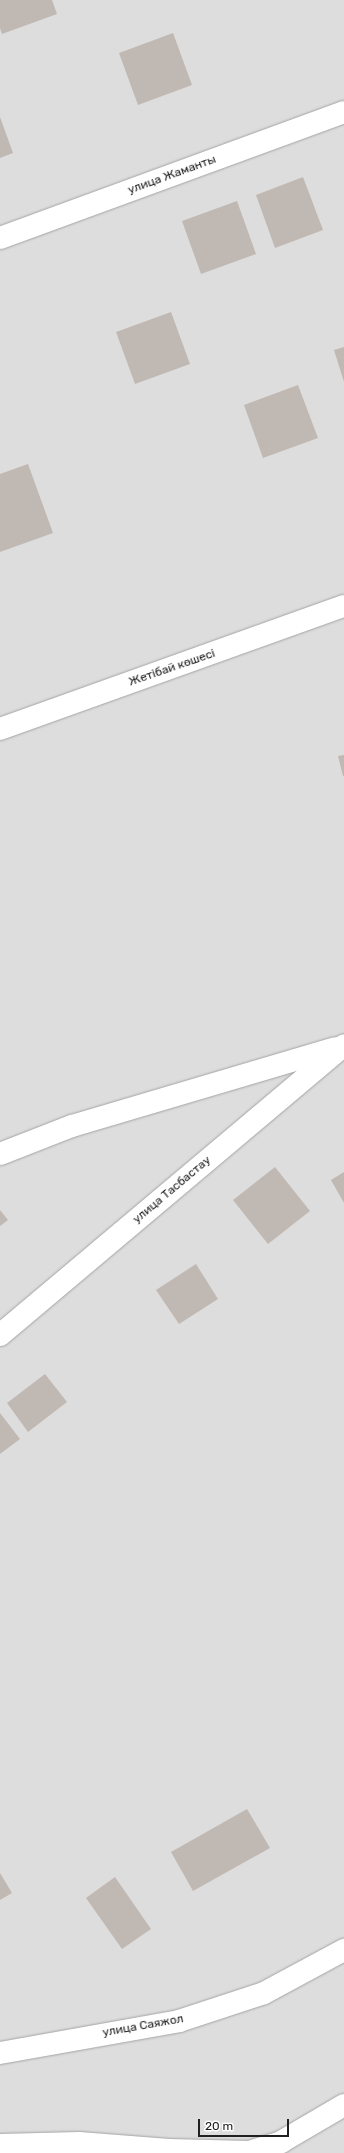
<!DOCTYPE html>
<html>
<head>
<meta charset="utf-8">
<style>
	body { margin:0 }
	#map { position:relative; width:344px; height:2153px; overflow:hidden; background:#f0ece7; font-family:Rubik,sans-serif }
	div>[style] { position:absolute }
	.residential>* { inset:0; background:#dedddd }
	.building>* { inset:0; background:#c0b8b3 }
	.roads { filter:drop-shadow(0 0 1px #a4a4a4) drop-shadow(0 0 1px #a4a4a4) }
	.minor>* { height:22px; margin:-11px; padding:0 11px; transform-origin:11px; border-radius:11px; background:#fff }
	span { translate:-50% -50%; white-space:nowrap; text-align:center; line-height:1.15; -webkit-text-stroke:3px #fff; paint-order:stroke }
	.street-label { font-size:12px; color:#202020 }
	.scale { position:absolute; left:198px; top:2119px; width:91px; height:18px; box-sizing:border-box; border:2px solid #202020; border-top:0; padding-left:5px; font-size:12px; line-height:14px; white-space:nowrap; color:#202020; -webkit-text-stroke:3px #fff; paint-order:stroke }
</style>
</head>
<body>
<div id="map">
	<div class="residential">
		<i style="clip-path:polygon(0 0,344px 0,344px 2153px,0 2153px)"></i>
	</div>
	<div class="building">
		<i style="clip-path:polygon(0 0,52px 0,57px 14px,2px 34px,0 28px)"></i>
		<i style="clip-path:polygon(173px 33px,192px 85px,138px 105px,119px 53px)"></i>
		<i style="clip-path:polygon(0 117px,13px 153px,0 158px)"></i>
		<i style="clip-path:polygon(303px 177px,323px 230px,275px 248px,256px 195px)"></i>
		<i style="clip-path:polygon(237px 201px,256px 254px,201px 274px,182px 221px)"></i>
		<i style="clip-path:polygon(171px 312px,190px 364px,135px 384px,116px 332px)"></i>
		<i style="clip-path:polygon(344px 347px,344px 382px,334px 350px)"></i>
		<i style="clip-path:polygon(298px 385px,318px 438px,263px 458px,244px 405px)"></i>
		<i style="clip-path:polygon(28px 464px,53px 533px,0 552px,0 474px)"></i>
		<i style="clip-path:polygon(344px 755px,344px 776px,343px 776px,338px 756px)"></i>
		<i style="clip-path:polygon(275px 1167px,310px 1211px,268px 1244px,233px 1200px)"></i>
		<i style="clip-path:polygon(344px 1172px,344px 1203px,331px 1180px)"></i>
		<i style="clip-path:polygon(0 1210px,8px 1220px,0 1226px)"></i>
		<i style="clip-path:polygon(196px 1264px,218px 1299px,179px 1324px,156px 1290px)"></i>
		<i style="clip-path:polygon(45px 1374px,67px 1402px,28px 1432px,7px 1403px)"></i>
		<i style="clip-path:polygon(0 1413px,20px 1439px,0 1454px)"></i>
		<i style="clip-path:polygon(247px 1809px,270px 1848px,193px 1891px,171px 1852px)"></i>
		<i style="clip-path:polygon(0 1873px,12px 1893px,0 1900px)"></i>
		<i style="clip-path:polygon(115px 1877px,151px 1929px,122px 1949px,86px 1898px)"></i>
	</div>
	<div class="roads">
		<div class="minor">
			<i style="left:0;top:238px;width:366px;rotate:-20.1deg"></i>
			<i style="left:0;top:729px;width:365px;rotate:-19.7deg"></i>
			<i style="left:0;top:1154px;width:77px;rotate:-21.3deg"></i>
			<i style="left:72px;top:1126px;width:274px;rotate:-16.5deg"></i>
			<i style="left:0;top:1335px;width:450px;rotate:-40.1deg"></i>
			<i style="left:0;top:2053px;width:182px;rotate:-10.1deg"></i>
			<i style="left:179px;top:2021px;width:89px;rotate:-18.2deg"></i>
			<i style="left:264px;top:1993px;width:91px;rotate:-28.3deg"></i>
			<i style="left:0;top:2145px;width:79px;rotate:-1.5deg"></i>
			<i style="left:79px;top:2143px;width:90px;rotate:4.4deg"></i>
			<i style="left:169px;top:2150px;width:80px;rotate:1.4deg"></i>
			<i style="left:249px;top:2152px;width:34px;rotate:-17deg"></i>
			<i style="left:281px;top:2142px;width:73px;rotate:-30.4deg"></i>
		</div>
	</div>
	<div class="street-label">
		<span style="left:172px;top:175px;rotate:-20deg">улица Жаманты</span>
		<span style="left:172px;top:668px;rotate:-19deg">Жетібай көшесі</span>
		<span style="left:172px;top:1190px;rotate:-40deg">улица Тасбастау</span>
		<span style="left:143px;top:2026px;rotate:-10deg">улица Саяжол</span>
	</div>
	<div class="scale">20 m</div>
</div>
</body>
</html>
